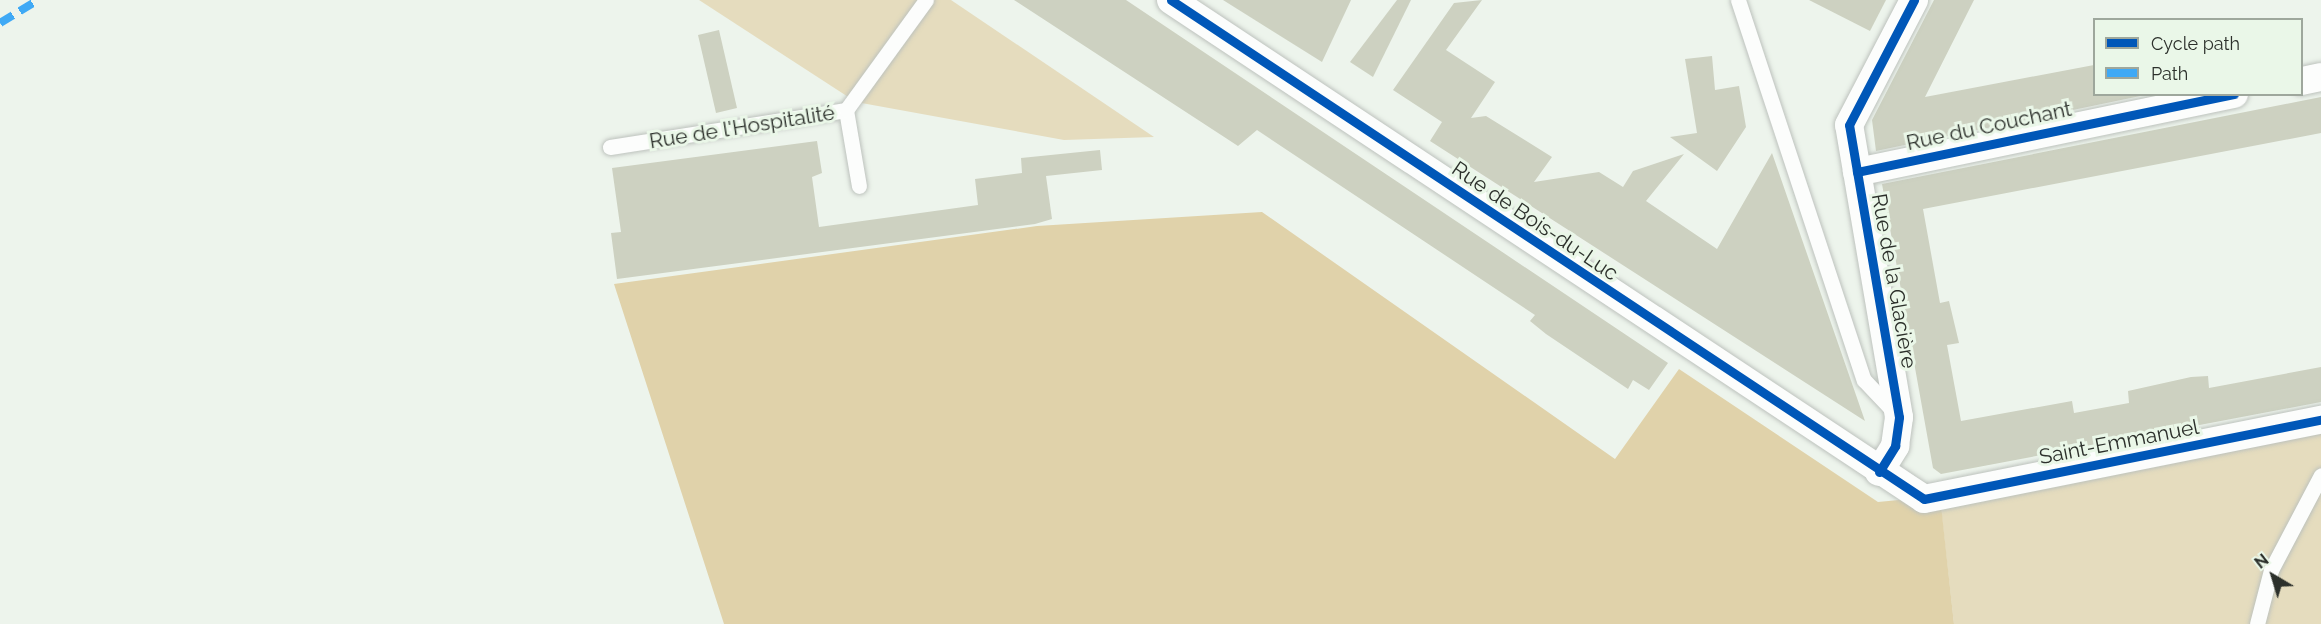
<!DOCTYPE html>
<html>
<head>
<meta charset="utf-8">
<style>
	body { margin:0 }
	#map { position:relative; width:2321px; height:624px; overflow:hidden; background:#edf4ec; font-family:Raleway,sans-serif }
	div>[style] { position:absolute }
	.green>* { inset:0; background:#e5dcbe }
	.forest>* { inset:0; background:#e0d2aa }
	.building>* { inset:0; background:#cdd1c1 }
	.roads { filter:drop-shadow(0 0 2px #bdc2bd) drop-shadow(0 0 2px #bdc2bd) }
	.service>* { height:15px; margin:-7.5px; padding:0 7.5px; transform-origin:7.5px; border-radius:7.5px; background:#fcfdfc }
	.minor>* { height:28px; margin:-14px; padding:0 14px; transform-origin:14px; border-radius:14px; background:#fcfdfc }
	.quiet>* { height:8px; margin-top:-4px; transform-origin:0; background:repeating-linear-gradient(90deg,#3fa9f5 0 15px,transparent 0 23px) }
	.cycleway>* { height:9px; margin:-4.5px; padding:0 4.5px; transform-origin:4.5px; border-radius:4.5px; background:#0057b8 }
	span { translate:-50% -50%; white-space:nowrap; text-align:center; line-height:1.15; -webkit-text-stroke:6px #eaf7e8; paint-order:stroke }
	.street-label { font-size:21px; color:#2c302b }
	.legend { position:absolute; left:2093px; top:18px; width:210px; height:78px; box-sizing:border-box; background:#eaf7e8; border:2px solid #9ea79c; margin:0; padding:8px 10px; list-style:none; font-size:18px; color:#2c302b }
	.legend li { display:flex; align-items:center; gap:12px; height:30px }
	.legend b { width:30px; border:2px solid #9ea79c }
	.north { position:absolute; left:2243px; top:546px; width:60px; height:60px; -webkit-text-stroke:4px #eaf7e8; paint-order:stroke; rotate:322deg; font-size:16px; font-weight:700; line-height:24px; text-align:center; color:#2c302b }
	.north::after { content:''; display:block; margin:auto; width:21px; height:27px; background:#2c302b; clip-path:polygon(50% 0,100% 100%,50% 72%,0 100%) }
</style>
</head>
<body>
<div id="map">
	<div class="green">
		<i style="clip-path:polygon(699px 0,951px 0,1154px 137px,1064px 140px,856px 102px)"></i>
		<i style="clip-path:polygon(2321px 420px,2321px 624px,1954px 624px,1940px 500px)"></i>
	</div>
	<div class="forest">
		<i style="clip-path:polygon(1262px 212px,1615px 459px,1679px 369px,1878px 502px,1940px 496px,1954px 624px,724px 624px,614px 284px,1037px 226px)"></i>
	</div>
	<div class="building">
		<i style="clip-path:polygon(1014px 0,1126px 0,1668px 363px,1649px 390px,1633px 380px,1628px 389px,1546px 334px,1530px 321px,1535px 315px,1257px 130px,1238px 146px)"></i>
		<i style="clip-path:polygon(1223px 0,1351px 0,1322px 62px)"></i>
		<i style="clip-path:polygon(1397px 0,1411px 0,1373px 77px,1350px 62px)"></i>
		<i style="clip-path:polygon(1482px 0,1446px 50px,1495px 82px,1471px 118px,1486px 116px,1552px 157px,1534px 182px,1599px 172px,1623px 187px,1633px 171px,1684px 154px,1646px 201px,1717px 249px,1772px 153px,1865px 421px,1430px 141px,1442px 122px,1393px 90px,1454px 3px)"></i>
		<i style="clip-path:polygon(1809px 0,1886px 0,1870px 31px)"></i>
		<i style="clip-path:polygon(1934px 0,1974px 0,1925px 97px,2094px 65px,2094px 94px,2150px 94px,1876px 151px,1872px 120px)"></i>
		<i style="clip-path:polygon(719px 30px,737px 108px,716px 113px,698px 35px)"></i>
		<i style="clip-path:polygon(1712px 56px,1715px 90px,1739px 86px,1746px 127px,1717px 171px,1670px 137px,1697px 133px,1685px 59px)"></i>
		<i style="clip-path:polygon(2321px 97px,2321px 133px,1923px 209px,1940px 303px,1949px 301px,1959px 343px,1947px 345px,1961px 421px,2072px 401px,2074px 413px,2129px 403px,2128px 391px,2191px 377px,2208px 376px,2209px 388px,2321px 367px,2321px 402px,1941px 474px,1933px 468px,1882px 184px)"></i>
		<i style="clip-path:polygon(817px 141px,822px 173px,812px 177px,819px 227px,978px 205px,975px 179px,1022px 173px,1021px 158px,1100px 150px,1102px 170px,1046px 176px,1052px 219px,1035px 224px,617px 279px,611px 233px,621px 232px,612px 168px)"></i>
	</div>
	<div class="roads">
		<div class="service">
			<i style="left:1738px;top:0;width:400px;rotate:71.7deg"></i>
			<i style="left:1864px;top:380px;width:47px;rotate:46.7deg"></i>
			<i style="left:846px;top:110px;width:77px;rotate:80.3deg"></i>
			<i style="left:610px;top:147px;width:239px;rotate:-8.9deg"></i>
			<i style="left:846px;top:110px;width:136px;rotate:-54deg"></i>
			<i style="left:2257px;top:624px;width:56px;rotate:-75.5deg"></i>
			<i style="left:2271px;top:570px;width:107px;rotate:-62.2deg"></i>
		</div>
		<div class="minor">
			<i style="left:1171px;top:0;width:903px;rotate:33.53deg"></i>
			<i style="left:1924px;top:499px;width:405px;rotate:-11.3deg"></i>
			<i style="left:2302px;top:81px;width:19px;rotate:-12deg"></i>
			<i style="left:1857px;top:172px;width:385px;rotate:-11.7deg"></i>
			<i style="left:1879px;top:472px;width:31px;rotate:-58deg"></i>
			<i style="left:1895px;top:446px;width:29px;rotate:-82deg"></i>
			<i style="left:1899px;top:417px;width:296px;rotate:-99.7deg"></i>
			<i style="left:1849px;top:125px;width:141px;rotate:-62.5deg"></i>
		</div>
	</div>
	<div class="quiet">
		<i style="left:0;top:23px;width:44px;rotate:-31.2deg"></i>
	</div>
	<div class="cycleway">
		<i style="left:1171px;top:0;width:903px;rotate:33.53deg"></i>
		<i style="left:1924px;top:499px;width:405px;rotate:-11.3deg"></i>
		<i style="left:1857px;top:172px;width:385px;rotate:-11.7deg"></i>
		<i style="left:1879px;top:472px;width:31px;rotate:-58deg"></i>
		<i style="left:1895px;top:446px;width:29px;rotate:-82deg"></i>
		<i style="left:1899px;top:417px;width:296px;rotate:-99.7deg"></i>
		<i style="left:1849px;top:125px;width:141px;rotate:-62.5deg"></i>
	</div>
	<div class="street-label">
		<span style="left:1989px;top:126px;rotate:-12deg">Rue du Couchant</span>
		<span style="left:742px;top:127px;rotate:-9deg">Rue de l'Hospitalité</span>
		<span style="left:1535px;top:221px;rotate:34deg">Rue de Bois-du-Luc</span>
		<span style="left:1894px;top:281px;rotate:80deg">Rue de la Glacière</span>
		<span style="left:2119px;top:442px;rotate:-11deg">Saint-Emmanuel</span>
	</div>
	<ul class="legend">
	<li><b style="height:8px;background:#0057b8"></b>Cycle path</li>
	<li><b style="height:8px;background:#3fa9f5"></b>Path</li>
	</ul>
	<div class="north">N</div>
</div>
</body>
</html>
